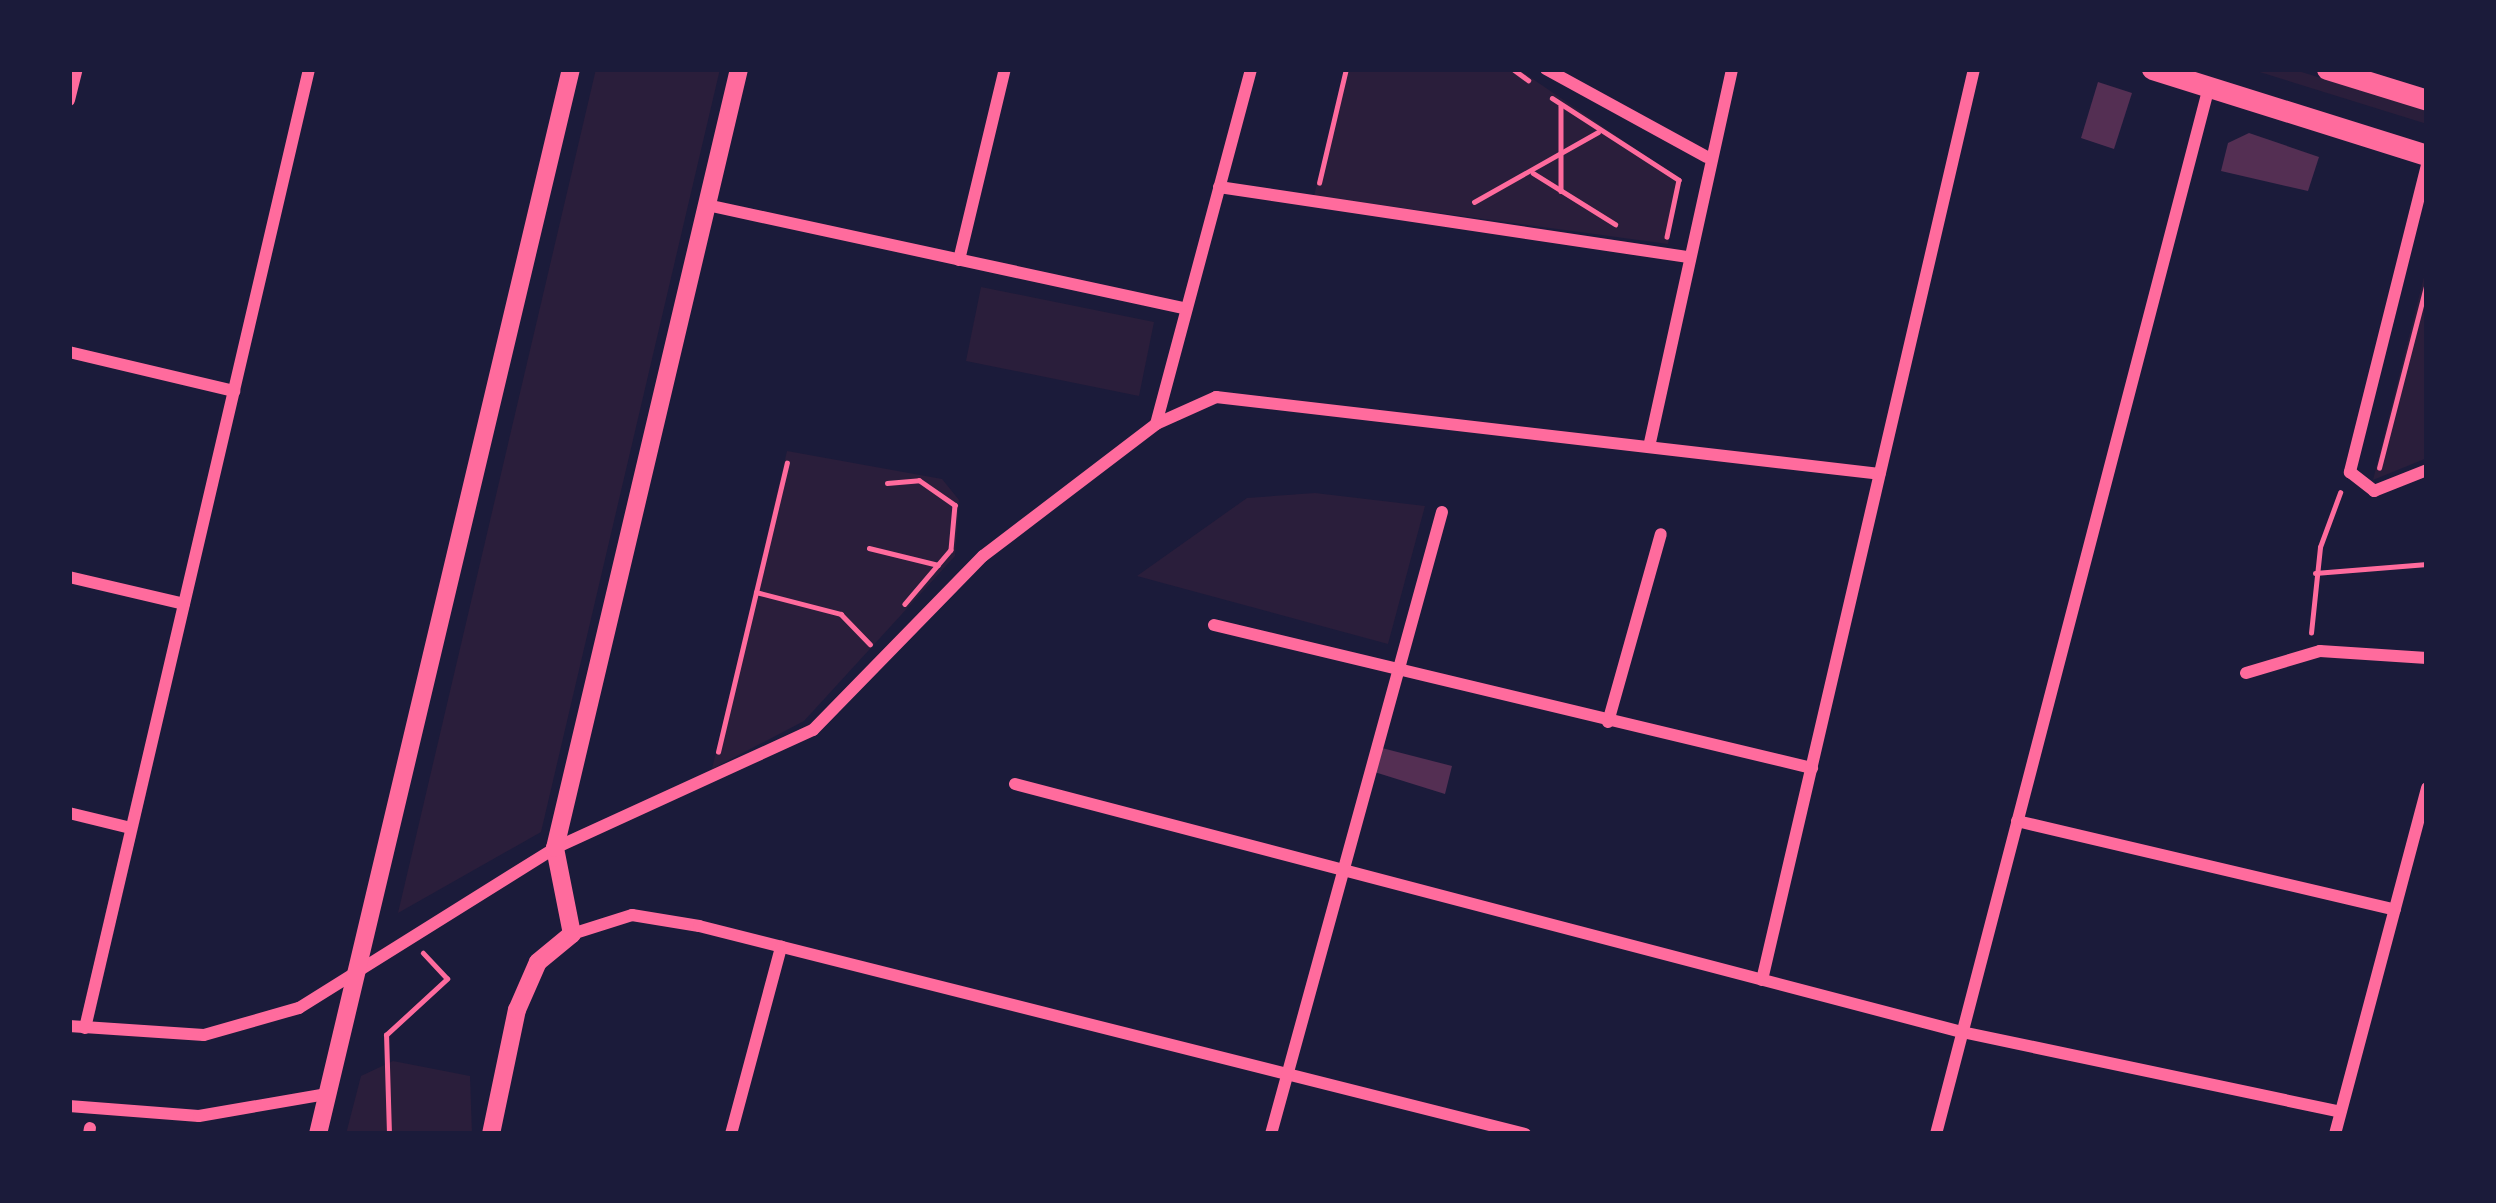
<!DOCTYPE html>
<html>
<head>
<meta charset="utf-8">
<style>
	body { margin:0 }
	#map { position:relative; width:2496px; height:1203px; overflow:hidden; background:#1b1b3a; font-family:Literata,serif }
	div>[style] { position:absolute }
	.green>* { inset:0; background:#2a1e3b }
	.building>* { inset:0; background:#542f53 }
	.path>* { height:4.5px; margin:-2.25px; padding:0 2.25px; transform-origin:2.25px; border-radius:2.25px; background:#ff6b9d }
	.minor>* { height:12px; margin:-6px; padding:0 6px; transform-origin:6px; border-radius:6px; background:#ff6b9d }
	.tertiary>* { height:18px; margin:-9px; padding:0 9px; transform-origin:9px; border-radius:9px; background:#ff6b9d }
	.secondary>* { height:21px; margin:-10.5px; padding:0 10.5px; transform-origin:10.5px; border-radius:10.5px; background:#ff6b9d }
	span { translate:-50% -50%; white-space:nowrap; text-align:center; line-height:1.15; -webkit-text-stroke:10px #1b1b3a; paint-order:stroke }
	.frame { position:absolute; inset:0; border:72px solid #1b1b3a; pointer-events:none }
</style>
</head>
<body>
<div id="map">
	<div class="green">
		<i style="clip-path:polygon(596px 69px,720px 69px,541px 832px,398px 913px)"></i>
		<i style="clip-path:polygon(1345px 69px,1518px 69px,1681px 180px,1668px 244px,1314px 196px)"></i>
		<i style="clip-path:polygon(2250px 69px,2292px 69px,2427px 111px,2427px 124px)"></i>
		<i style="clip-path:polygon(2427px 265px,2427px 458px,2373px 480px)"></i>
		<i style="clip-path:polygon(981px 287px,1154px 322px,1139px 396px,966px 361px)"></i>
		<i style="clip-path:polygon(787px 451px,942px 479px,959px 500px,955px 556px,804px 721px,712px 769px)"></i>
		<i style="clip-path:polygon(1315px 493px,1425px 506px,1388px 644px,1137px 576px,1247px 498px)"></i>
		<i style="clip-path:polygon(393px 1061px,470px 1076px,472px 1134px,346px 1134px,361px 1076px)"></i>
	</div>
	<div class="building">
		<i style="clip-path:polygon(2098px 82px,2132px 93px,2114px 149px,2081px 138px)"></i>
		<i style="clip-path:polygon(2249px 133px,2319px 157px,2308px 191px,2221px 171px,2228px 143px)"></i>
		<i style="clip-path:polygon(1378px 747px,1452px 766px,1445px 794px,1368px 770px)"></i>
	</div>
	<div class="path">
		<i style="left:1513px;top:69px;width:19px;rotate:36deg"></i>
		<i style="left:1552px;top:98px;width:151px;rotate:32.8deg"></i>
		<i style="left:1679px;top:180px;width:58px;rotate:101.9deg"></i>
		<i style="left:1561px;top:106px;width:85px;rotate:90deg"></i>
		<i style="left:1533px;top:173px;width:97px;rotate:31.9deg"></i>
		<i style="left:1319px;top:183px;width:117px;rotate:-76.7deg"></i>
		<i style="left:1474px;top:202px;width:142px;rotate:-29.4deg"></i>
		<i style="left:2379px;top:468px;width:192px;rotate:-75.5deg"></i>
		<i style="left:887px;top:483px;width:32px;rotate:-5deg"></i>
		<i style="left:919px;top:480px;width:44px;rotate:34.8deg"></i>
		<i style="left:955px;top:505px;width:45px;rotate:95.1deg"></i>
		<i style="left:951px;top:550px;width:71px;rotate:130.4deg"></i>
		<i style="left:869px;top:548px;width:71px;rotate:13.8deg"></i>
		<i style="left:2315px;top:573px;width:112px;rotate:-4.6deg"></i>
		<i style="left:756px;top:592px;width:88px;rotate:14.5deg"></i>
		<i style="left:841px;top:614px;width:42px;rotate:46deg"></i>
		<i style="left:2311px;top:633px;width:86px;rotate:-84deg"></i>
		<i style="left:2320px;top:547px;width:58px;rotate:-69.7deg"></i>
		<i style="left:718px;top:752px;width:297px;rotate:-76.6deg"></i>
		<i style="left:389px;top:1134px;width:99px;rotate:-91.7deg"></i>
		<i style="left:386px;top:1035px;width:83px;rotate:-42.6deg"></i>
		<i style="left:447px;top:979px;width:35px;rotate:-133deg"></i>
	</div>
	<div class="minor">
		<i style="left:1546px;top:69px;width:183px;rotate:28.7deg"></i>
		<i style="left:69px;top:100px;width:32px;rotate:-76deg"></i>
		<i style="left:2427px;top:165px;width:317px;rotate:104.1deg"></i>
		<i style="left:2350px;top:472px;width:31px;rotate:38deg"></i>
		<i style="left:2374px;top:491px;width:57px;rotate:-21.6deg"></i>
		<i style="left:1219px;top:187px;width:473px;rotate:8.5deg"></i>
		<i style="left:707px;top:205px;width:490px;rotate:12.2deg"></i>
		<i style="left:959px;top:260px;width:196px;rotate:-76.5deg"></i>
		<i style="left:69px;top:352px;width:170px;rotate:13.3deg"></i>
		<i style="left:1156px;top:424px;width:367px;rotate:-75deg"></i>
		<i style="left:1649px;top:447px;width:387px;rotate:-77.6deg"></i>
		<i style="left:69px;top:577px;width:118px;rotate:13.2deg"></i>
		<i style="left:1214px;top:625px;width:615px;rotate:13.45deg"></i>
		<i style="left:2246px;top:673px;width:77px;rotate:-16.6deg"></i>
		<i style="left:2320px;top:651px;width:107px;rotate:3.7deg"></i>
		<i style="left:1608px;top:722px;width:195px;rotate:-74.3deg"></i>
		<i style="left:1015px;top:784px;width:979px;rotate:14.68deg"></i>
		<i style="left:1962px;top:1032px;width:386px;rotate:11.9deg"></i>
		<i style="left:69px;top:813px;width:64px;rotate:13.6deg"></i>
		<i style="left:2017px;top:821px;width:388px;rotate:13.2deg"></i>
		<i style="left:572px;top:934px;width:63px;rotate:-17.6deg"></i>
		<i style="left:632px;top:915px;width:68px;rotate:9.3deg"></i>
		<i style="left:699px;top:926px;width:852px;rotate:14.13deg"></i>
		<i style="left:1762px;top:980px;width:935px;rotate:-76.9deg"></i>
		<i style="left:69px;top:1026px;width:135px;rotate:3.8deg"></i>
		<i style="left:204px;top:1035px;width:99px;rotate:-15.9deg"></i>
		<i style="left:299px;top:1008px;width:302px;rotate:-32deg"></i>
		<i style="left:555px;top:848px;width:284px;rotate:-24.6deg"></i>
		<i style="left:813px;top:730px;width:243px;rotate:-45.7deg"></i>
		<i style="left:983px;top:556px;width:218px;rotate:-37.3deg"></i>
		<i style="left:1156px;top:424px;width:66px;rotate:-24.2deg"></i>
		<i style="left:1216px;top:397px;width:668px;rotate:6.61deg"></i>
		<i style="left:85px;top:1028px;width:985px;rotate:-76.85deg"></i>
		<i style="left:69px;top:1106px;width:130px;rotate:4.4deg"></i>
		<i style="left:199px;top:1116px;width:130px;rotate:-9.8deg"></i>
		<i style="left:89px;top:1134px;width:6px;rotate:-81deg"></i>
		<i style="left:731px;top:1134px;width:194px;rotate:-75deg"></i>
		<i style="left:1271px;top:1134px;width:645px;rotate:-74.63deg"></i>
		<i style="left:1936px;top:1134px;width:1082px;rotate:-75.39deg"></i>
		<i style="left:2335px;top:1134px;width:358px;rotate:-75.1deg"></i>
	</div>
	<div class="tertiary">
		<i style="left:318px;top:1134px;width:1095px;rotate:-76.64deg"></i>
		<i style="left:491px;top:1134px;width:127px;rotate:-78.2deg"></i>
		<i style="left:517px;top:1010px;width:52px;rotate:-66.4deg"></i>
		<i style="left:538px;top:962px;width:44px;rotate:-39.5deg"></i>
		<i style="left:572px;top:934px;width:88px;rotate:-101.2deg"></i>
		<i style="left:555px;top:848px;width:800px;rotate:-76.71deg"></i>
	</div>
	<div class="secondary">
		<i style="left:2152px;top:69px;width:288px;rotate:17.4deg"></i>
		<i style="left:2327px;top:69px;width:105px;rotate:17.2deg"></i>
	</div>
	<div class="frame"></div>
</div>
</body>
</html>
